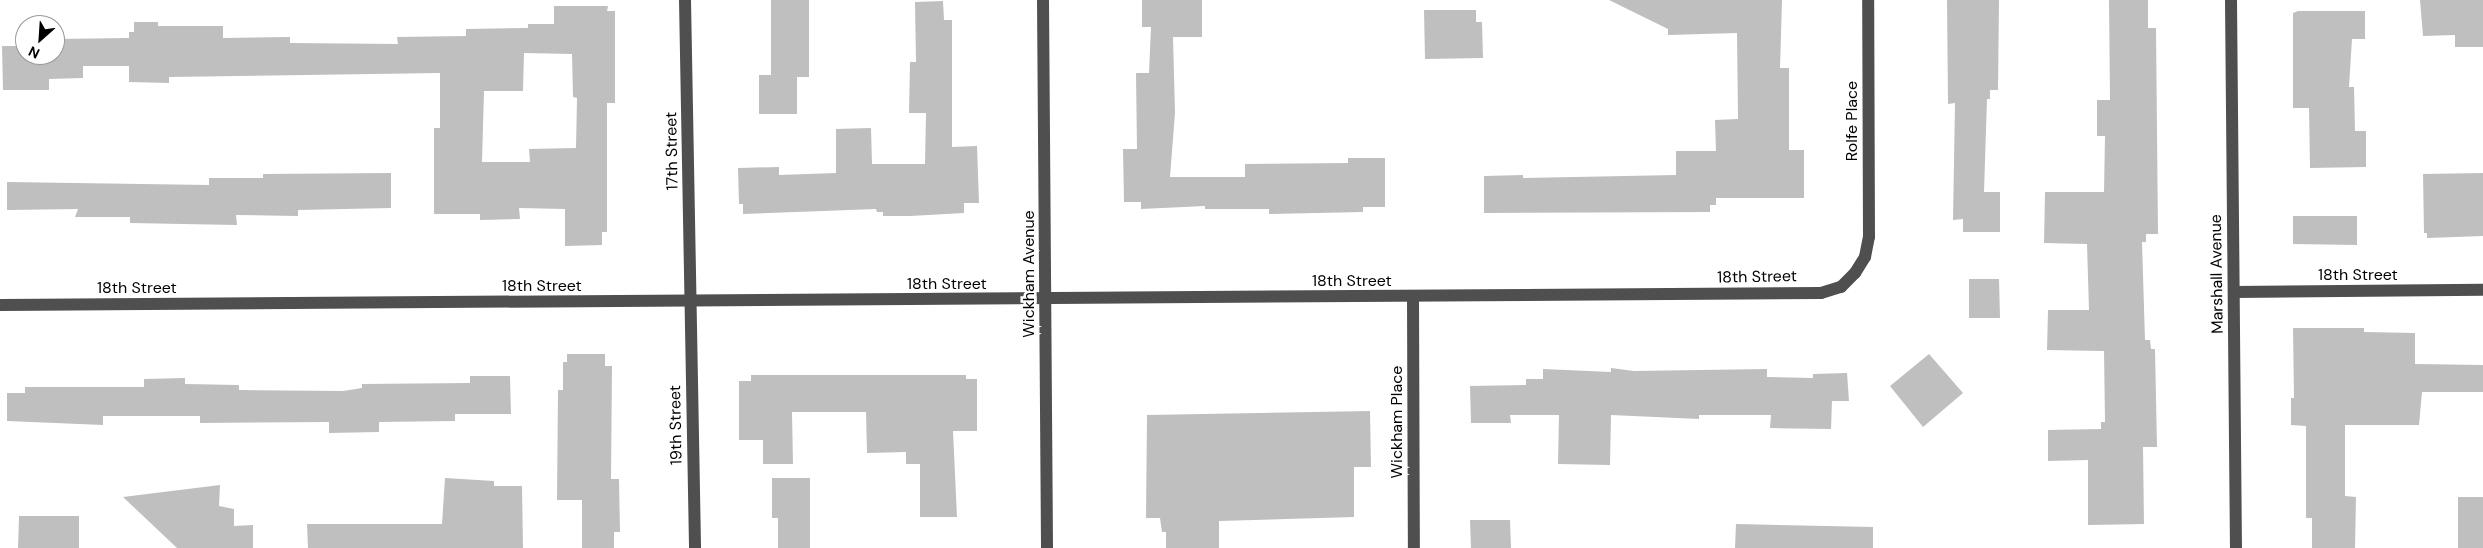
<!DOCTYPE html>
<html>
<head>
<meta charset="utf-8">
<style>
	body { margin:0 }
	#map { position:relative; width:2483px; height:548px; overflow:hidden; background:#fff; font-family:"DM Sans",sans-serif }
	div>[style] { position:absolute }
	.building>* { inset:0; background:#bfbfbf }
	.minor>* { height:12px; margin:-6px; padding:0 6px; transform-origin:6px; border-radius:6px; background:#4f4f4f }
	span { translate:-50% -50%; white-space:nowrap; text-align:center; line-height:1.15; -webkit-text-stroke:5px #fff; paint-order:stroke }
	.street-label { font-size:16px; color:#000 }
	.north { position:absolute; left:15px; top:15px; width:50px; height:50px; box-sizing:border-box; background:#fff; border:1px solid #999; border-radius:50%; rotate:206deg; font-size:14px; font-weight:700; line-height:20px; text-align:center; color:#000 }
	.north::after { content:''; display:block; margin:auto; width:18px; height:22px; background:#000; clip-path:polygon(50% 0,100% 100%,50% 72%,0 100%) }
</style>
</head>
<body>
<div id="map">
	<div class="building">
		<i style="clip-path:polygon(771px 0,809px 0,809px 77px,797px 77px,797px 114px,759px 114px,759px 75px,771px 75px)"></i>
		<i style="clip-path:polygon(1142px 0,1202px 0,1202px 37px,1173px 37px,1175px 113px,1170px 177px,1245px 177px,1245px 164px,1348px 163px,1348px 158px,1385px 158px,1385px 207px,1363px 207px,1363px 212px,1269px 214px,1269px 209px,1205px 209px,1205px 206px,1141px 209px,1141px 202px,1124px 202px,1123px 149px,1137px 149px,1136px 73px,1149px 73px,1151px 27px,1142px 27px)"></i>
		<i style="clip-path:polygon(1609px 0,1782px 0,1780px 68px,1789px 68px,1789px 150px,1804px 150px,1804px 198px,1716px 198px,1716px 205px,1710px 205px,1710px 212px,1484px 213px,1484px 176px,1523px 175px,1523px 178px,1676px 175px,1676px 151px,1716px 151px,1715px 120px,1738px 119px,1737px 33px,1668px 35px,1668px 29px)"></i>
		<i style="clip-path:polygon(1947px 0,1999px 0,1998px 90px,1990px 90px,1990px 99px,1987px 99px,1984px 192px,2000px 192px,2000px 232px,1963px 232px,1963px 219px,1953px 220px,1955px 103px,1948px 104px)"></i>
		<i style="clip-path:polygon(2109px 0,2148px 0,2148px 28px,2156px 28px,2158px 234px,2146px 234px,2146px 242px,2142px 242px,2145px 340px,2150px 340px,2151px 349px,2155px 349px,2157px 447px,2143px 447px,2144px 524px,2088px 525px,2088px 460px,2048px 461px,2048px 430px,2101px 429px,2101px 422px,2105px 422px,2104px 351px,2047px 350px,2048px 310px,2089px 310px,2087px 244px,2044px 243px,2045px 192px,2104px 192px,2105px 136px,2097px 136px,2097px 100px,2110px 100px)"></i>
		<i style="clip-path:polygon(2420px 0,2483px 0,2483px 47px,2455px 47px,2455px 35px,2423px 36px)"></i>
		<i style="clip-path:polygon(943px 1px,944px 20px,952px 20px,952px 147px,977px 146px,979px 203px,964px 203px,964px 213px,910px 216px,883px 216px,883px 212px,877px 212px,876px 209px,743px 214px,743px 204px,739px 204px,738px 168px,779px 167px,779px 175px,836px 173px,836px 129px,871px 128px,872px 164px,925px 164px,926px 113px,909px 113px,910px 62px,916px 62px,915px 2px)"></i>
		<i style="clip-path:polygon(evenodd,554px 6px,608px 6px,607px 11px,615px 11px,615px 103px,607px 103px,607px 232px,602px 232px,602px 245px,565px 246px,565px 209px,519px 208px,520px 219px,480px 220px,480px 214px,434px 214px,434px 128px,440px 128px,440px 73px,169px 77px,169px 83px,129px 82px,129px 66px,83px 66px,83px 78px,49px 79px,49px 90px,3px 90px,2px 46px,21px 46px,21px 39px,25px 39px,25px 55px,55px 55px,55px 39px,129px 38px,129px 32px,134px 32px,134px 22px,158px 22px,158px 26px,223px 26px,223px 38px,290px 37px,290px 43px,398px 44px,397px 37px,466px 36px,466px 29px,528px 28px,528px 24px,554px 24px,554px 6px,524px 53px,572px 54px,573px 97px,577px 98px,576px 148px,529px 149px,530px 162px,482px 162px,484px 91px,523px 91px,524px 53px)"></i>
		<i style="clip-path:polygon(1424px 10px,1476px 10px,1476px 22px,1482px 22px,1483px 58px,1425px 59px)"></i>
		<i style="clip-path:polygon(2298px 11px,2365px 11px,2365px 39px,2352px 39px,2349px 87px,2354px 87px,2355px 131px,2366px 131px,2366px 167px,2310px 168px,2309px 108px,2293px 108px,2293px 13px)"></i>
		<i style="clip-path:polygon(391px 173px,391px 208px,298px 210px,298px 216px,236px 215px,237px 225px,130px 223px,130px 217px,75px 217px,78px 209px,7px 210px,7px 182px,209px 185px,209px 178px,263px 178px,263px 174px)"></i>
		<i style="clip-path:polygon(2483px 173px,2483px 236px,2427px 238px,2427px 233px,2424px 233px,2423px 174px)"></i>
		<i style="clip-path:polygon(2293px 216px,2357px 216px,2357px 245px,2293px 244px)"></i>
		<i style="clip-path:polygon(1969px 279px,1999px 279px,2000px 318px,1969px 318px)"></i>
		<i style="clip-path:polygon(2293px 328px,2364px 328px,2364px 332px,2415px 333px,2415px 364px,2483px 365px,2483px 392px,2422px 392px,2419px 425px,2345px 425px,2345px 496px,2356px 497px,2355px 548px,2312px 548px,2312px 518px,2306px 518px,2306px 426px,2291px 425px,2291px 398px,2294px 398px)"></i>
		<i style="clip-path:polygon(567px 354px,605px 354px,605px 366px,612px 366px,611px 479px,619px 479px,620px 532px,614px 532px,614px 548px,582px 548px,582px 500px,557px 500px,558px 390px,563px 390px,563px 362px,567px 362px)"></i>
		<i style="clip-path:polygon(1929px 354px,1963px 393px,1923px 427px,1890px 386px)"></i>
		<i style="clip-path:polygon(1611px 368px,1634px 371px,1767px 369px,1767px 377px,1813px 378px,1813px 374px,1847px 373px,1849px 401px,1832px 401px,1831px 429px,1770px 428px,1771px 415px,1699px 415px,1699px 419px,1611px 415px,1610px 465px,1558px 464px,1559px 415px,1510px 415px,1511px 423px,1471px 423px,1470px 386px,1526px 385px,1526px 379px,1543px 379px,1543px 369px,1611px 372px)"></i>
		<i style="clip-path:polygon(751px 375px,966px 375px,966px 379px,977px 379px,977px 431px,953px 431px,957px 517px,920px 517px,920px 464px,906px 464px,906px 452px,867px 453px,866px 412px,792px 412px,793px 464px,763px 464px,763px 440px,739px 440px,739px 381px,751px 381px)"></i>
		<i style="clip-path:polygon(470px 376px,510px 376px,511px 414px,455px 414px,455px 421px,379px 422px,379px 432px,329px 433px,329px 422px,200px 423px,200px 416px,103px 416px,103px 425px,7px 421px,7px 393px,25px 393px,25px 387px,144px 387px,144px 379px,185px 378px,185px 384px,239px 385px,239px 390px,343px 391px,362px 388px,362px 384px,470px 383px)"></i>
		<i style="clip-path:polygon(1370px 411px,1371px 467px,1354px 467px,1354px 517px,1219px 521px,1219px 548px,1166px 548px,1166px 532px,1162px 532px,1160px 518px,1146px 518px,1147px 415px)"></i>
		<i style="clip-path:polygon(445px 478px,494px 481px,494px 486px,522px 486px,523px 548px,308px 548px,307px 524px,442px 524px)"></i>
		<i style="clip-path:polygon(772px 478px,810px 478px,810px 548px,778px 548px,778px 518px,772px 518px)"></i>
		<i style="clip-path:polygon(220px 485px,219px 506px,234px 509px,234px 526px,253px 525px,253px 548px,177px 548px,123px 497px)"></i>
		<i style="clip-path:polygon(2458px 497px,2483px 497px,2483px 548px,2458px 548px)"></i>
		<i style="clip-path:polygon(19px 516px,79px 516px,79px 548px,18px 548px)"></i>
		<i style="clip-path:polygon(1470px 520px,1510px 520px,1511px 548px,1471px 548px)"></i>
		<i style="clip-path:polygon(1736px 524px,1873px 527px,1873px 548px,1735px 548px)"></i>
	</div>
	<div class="minor">
		<i style="left:685px;top:0;width:548px;rotate:88.95deg"></i>
		<i style="left:1043px;top:0;width:548px;rotate:89.58deg"></i>
		<i style="left:2231px;top:0;width:548px;rotate:89.48deg"></i>
		<i style="left:2234px;top:292px;width:249px;rotate:-0.5deg"></i>
		<i style="left:1413px;top:297px;width:251px;rotate:89.8deg"></i>
		<i style="left:0;top:305px;width:1821px;rotate:-0.38deg"></i>
		<i style="left:1821px;top:293px;width:21px;rotate:-17deg"></i>
		<i style="left:1841px;top:287px;width:20px;rotate:-45deg"></i>
		<i style="left:1855px;top:273px;width:19px;rotate:-58deg"></i>
		<i style="left:1865px;top:257px;width:20px;rotate:-79deg"></i>
		<i style="left:1869px;top:237px;width:237px;rotate:-90.2deg"></i>
	</div>
	<div class="street-label">
		<span style="left:1852px;top:121px;rotate:-90deg">Rolfe Place</span>
		<span style="left:672px;top:151px;rotate:-91deg">17th Street</span>
		<span style="left:1029px;top:274px;rotate:-90deg">Wickham Avenue</span>
		<span style="left:2217px;top:274px;rotate:-91deg">Marshall Avenue</span>
		<span style="left:2358px;top:275px">18th Street</span>
		<span style="left:1757px;top:277px;rotate:-1deg">18th Street</span>
		<span style="left:1352px;top:281px">18th Street</span>
		<span style="left:947px;top:284px">18th Street</span>
		<span style="left:542px;top:286px">18th Street</span>
		<span style="left:137px;top:288px">18th Street</span>
		<span style="left:1397px;top:422px;rotate:-90deg">Wickham Place</span>
		<span style="left:676px;top:425px;rotate:-91deg">19th Street</span>
	</div>
	<div class="north">N</div>
</div>
</body>
</html>
